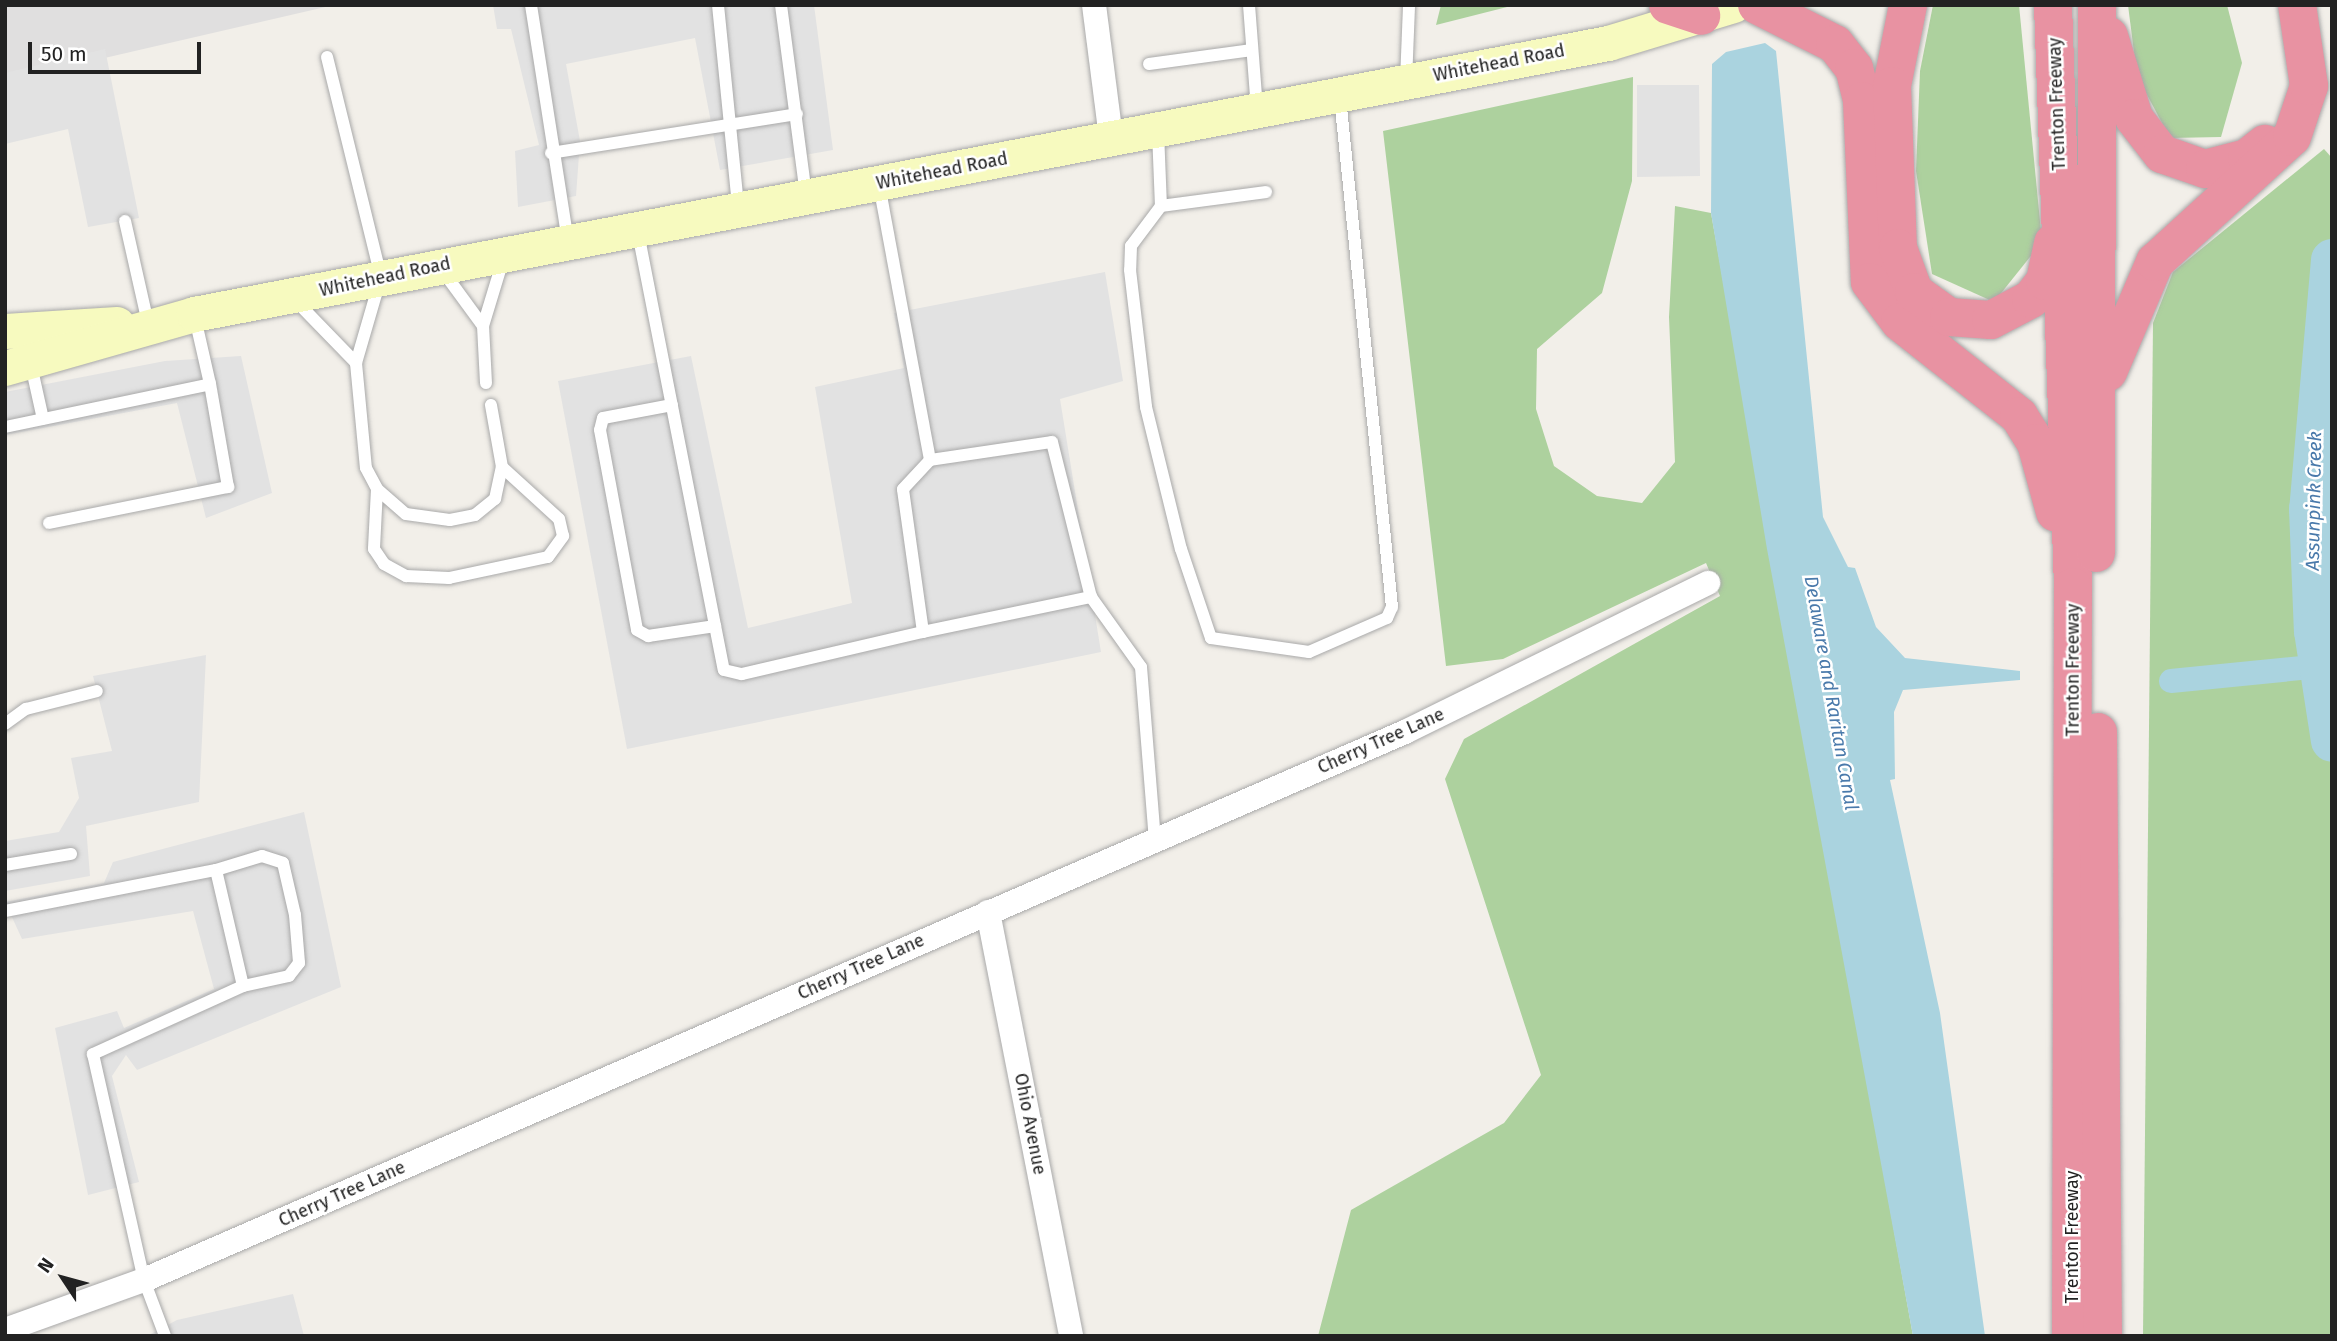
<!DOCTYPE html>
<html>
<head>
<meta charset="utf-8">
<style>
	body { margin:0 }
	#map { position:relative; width:2337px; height:1341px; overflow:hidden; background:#f2efe9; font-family:"Fira Sans",sans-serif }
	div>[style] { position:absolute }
	.residential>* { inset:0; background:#e0dfdf }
	.forest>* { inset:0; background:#add19e }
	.parking>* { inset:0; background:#e2e2e2 }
	.water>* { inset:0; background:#aad3df }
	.canal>* { height:24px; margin:-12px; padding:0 12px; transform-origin:12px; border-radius:12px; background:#aad3df }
	.river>* { height:42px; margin:-21px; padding:0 21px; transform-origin:21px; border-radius:21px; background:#aad3df }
	.roads { filter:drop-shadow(0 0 2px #a9a9a9) drop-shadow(0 0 2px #a9a9a9) }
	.lane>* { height:12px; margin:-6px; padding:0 6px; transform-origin:6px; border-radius:6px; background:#fff }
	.street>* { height:24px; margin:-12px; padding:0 12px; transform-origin:12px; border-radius:12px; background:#fff }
	.secondary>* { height:35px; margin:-17.5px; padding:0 17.5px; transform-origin:17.5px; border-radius:17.5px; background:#f7fabf }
	.highway>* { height:38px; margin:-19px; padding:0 19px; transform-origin:19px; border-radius:19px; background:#e892a2 }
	span { translate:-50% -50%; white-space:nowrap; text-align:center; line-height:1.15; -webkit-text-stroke:5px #fff; paint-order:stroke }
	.street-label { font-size:18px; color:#222 }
	.water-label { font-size:19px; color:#4a7aab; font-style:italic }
	.frame { position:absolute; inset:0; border:7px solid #222; pointer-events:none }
	.north { position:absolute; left:28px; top:1243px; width:70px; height:70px; -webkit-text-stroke:5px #fff; paint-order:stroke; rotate:306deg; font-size:19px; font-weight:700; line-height:28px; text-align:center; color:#222 }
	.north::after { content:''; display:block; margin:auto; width:24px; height:32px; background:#222; clip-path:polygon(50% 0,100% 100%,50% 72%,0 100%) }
	.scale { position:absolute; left:28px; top:42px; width:173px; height:32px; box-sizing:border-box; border:4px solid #222; border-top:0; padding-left:9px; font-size:21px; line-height:24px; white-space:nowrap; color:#222; -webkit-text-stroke:5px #fff; paint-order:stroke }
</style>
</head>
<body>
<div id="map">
	<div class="residential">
		<i style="clip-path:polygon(5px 5px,334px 5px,5px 81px)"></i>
	</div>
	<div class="forest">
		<i style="clip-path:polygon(1441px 5px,1515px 5px,1436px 25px)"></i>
		<i style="clip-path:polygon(1933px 5px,2019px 5px,2042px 242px,1994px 302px,1932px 274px,1916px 171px,1920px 71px)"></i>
		<i style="clip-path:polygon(2128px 5px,2227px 5px,2242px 63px,2221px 137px,2170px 138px,2137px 76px)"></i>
		<i style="clip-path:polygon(1633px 77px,1632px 181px,1602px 293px,1537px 349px,1536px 409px,1554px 466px,1597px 496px,1642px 503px,1675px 462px,1669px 317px,1675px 206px,1711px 213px,1913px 1336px,1318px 1336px,1351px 1210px,1504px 1123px,1541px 1075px,1445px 779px,1464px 739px,1720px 596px,1706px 563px,1503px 659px,1446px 666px,1383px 131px)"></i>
		<i style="clip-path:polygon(2324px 149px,2332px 158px,2332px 1336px,2143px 1336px,2153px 323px,2173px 272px)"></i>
	</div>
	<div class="parking">
		<i style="clip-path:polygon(493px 5px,814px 5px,833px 150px,720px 170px,695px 38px,566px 64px,580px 141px,576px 196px,518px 207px,515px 151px,539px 145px,511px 29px,497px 29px)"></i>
		<i style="clip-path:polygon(105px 49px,139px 218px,88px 227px,68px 129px,5px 144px,5px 73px)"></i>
		<i style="clip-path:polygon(1637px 85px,1699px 85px,1700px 176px,1637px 177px)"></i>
		<i style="clip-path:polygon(1105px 272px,1123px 381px,1060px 399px,1101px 652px,627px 749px,558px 381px,691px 356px,748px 628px,852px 603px,815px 387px,904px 368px,894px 313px)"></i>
		<i style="clip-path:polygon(241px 356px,272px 493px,206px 518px,177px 403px,5px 435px,5px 392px,165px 361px)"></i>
		<i style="clip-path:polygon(206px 655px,199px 802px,86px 826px,90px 876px,5px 891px,5px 841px,59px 832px,79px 798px,71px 758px,112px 751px,93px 676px)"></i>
		<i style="clip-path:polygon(304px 812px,341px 987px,137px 1070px,126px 1055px,112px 1076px,139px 1182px,88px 1195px,55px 1028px,117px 1011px,124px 1028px,214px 989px,193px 911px,22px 939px,5px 902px,104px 883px,113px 862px)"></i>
		<i style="clip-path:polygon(293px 1294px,304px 1336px,147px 1336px,177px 1320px)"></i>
	</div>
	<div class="water">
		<i style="clip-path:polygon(1765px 43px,1776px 51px,1823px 517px,1848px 567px,1855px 568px,1876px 627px,1905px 658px,2020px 671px,2020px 680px,1903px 690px,1894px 712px,1895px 779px,1890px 780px,1940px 1013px,1985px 1336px,1913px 1336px,1767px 549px,1711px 213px,1712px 64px,1726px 52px)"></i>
	</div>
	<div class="canal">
		<i style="left:2171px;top:681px;width:150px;rotate:-5.7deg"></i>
	</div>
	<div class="river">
		<i style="left:2332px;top:260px;width:250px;rotate:95deg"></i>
		<i style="left:2310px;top:509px;width:122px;rotate:87.7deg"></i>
		<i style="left:2315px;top:631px;width:111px;rotate:81.2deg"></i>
	</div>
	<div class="roads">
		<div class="lane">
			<i style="left:531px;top:5px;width:238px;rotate:81.1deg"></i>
			<i style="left:718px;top:5px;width:202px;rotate:84.3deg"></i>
			<i style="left:781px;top:5px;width:191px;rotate:82.5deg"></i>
			<i style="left:1249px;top:5px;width:104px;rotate:85.6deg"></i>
			<i style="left:327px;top:57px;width:227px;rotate:76.2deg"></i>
			<i style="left:381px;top:277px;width:90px;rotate:106.2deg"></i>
			<i style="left:1149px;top:64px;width:104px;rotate:-7.7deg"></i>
			<i style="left:1406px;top:81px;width:76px;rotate:-87.7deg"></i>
			<i style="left:1158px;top:132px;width:74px;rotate:87.7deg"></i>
			<i style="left:1161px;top:206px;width:50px;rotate:126.9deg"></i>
			<i style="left:1131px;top:246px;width:24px;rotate:92deg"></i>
			<i style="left:1130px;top:270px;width:138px;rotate:83.3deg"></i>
			<i style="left:1146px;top:407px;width:146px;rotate:76.2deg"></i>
			<i style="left:1181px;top:549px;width:94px;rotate:71.4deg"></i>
			<i style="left:1211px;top:638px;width:99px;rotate:8.1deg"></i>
			<i style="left:1309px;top:652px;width:85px;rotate:-23.6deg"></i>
			<i style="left:1387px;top:618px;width:12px;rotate:-66deg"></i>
			<i style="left:1392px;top:607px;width:512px;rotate:-95.83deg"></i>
			<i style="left:551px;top:153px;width:249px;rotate:-9deg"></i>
			<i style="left:1161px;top:206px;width:106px;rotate:-7.6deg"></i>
			<i style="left:125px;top:221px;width:105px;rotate:77.3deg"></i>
			<i style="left:638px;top:233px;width:445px;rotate:78.9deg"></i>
			<i style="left:724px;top:670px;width:18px;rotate:13deg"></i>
			<i style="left:742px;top:674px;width:186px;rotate:-13.1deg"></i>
			<i style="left:923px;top:632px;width:144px;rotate:-98deg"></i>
			<i style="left:903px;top:489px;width:40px;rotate:-47deg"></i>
			<i style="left:930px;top:460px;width:281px;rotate:-100.5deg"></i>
			<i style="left:442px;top:270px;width:69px;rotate:53.8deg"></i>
			<i style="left:295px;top:300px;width:88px;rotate:45.9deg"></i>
			<i style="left:356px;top:363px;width:105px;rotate:84.6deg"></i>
			<i style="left:366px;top:468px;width:24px;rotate:62deg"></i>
			<i style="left:377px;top:489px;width:38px;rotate:41deg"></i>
			<i style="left:406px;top:514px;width:44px;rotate:7.8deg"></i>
			<i style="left:450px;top:520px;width:25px;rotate:-11deg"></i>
			<i style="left:475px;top:515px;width:26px;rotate:-39deg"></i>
			<i style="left:495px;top:499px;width:33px;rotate:-78deg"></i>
			<i style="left:502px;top:467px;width:63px;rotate:-100.1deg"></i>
			<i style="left:31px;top:365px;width:55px;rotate:77.5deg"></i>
			<i style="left:486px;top:383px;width:57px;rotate:-93deg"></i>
			<i style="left:483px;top:326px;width:72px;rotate:-73.1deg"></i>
			<i style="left:672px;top:405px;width:70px;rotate:169.3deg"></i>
			<i style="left:603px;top:418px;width:12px;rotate:104deg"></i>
			<i style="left:600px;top:430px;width:203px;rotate:79.5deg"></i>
			<i style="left:637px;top:630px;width:13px;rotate:29deg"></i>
			<i style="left:648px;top:636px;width:68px;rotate:-8.5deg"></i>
			<i style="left:5px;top:427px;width:209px;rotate:-11.8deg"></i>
			<i style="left:210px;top:384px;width:68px;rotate:-102.8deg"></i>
			<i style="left:930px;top:460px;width:123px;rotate:-8.4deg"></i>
			<i style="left:1052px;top:442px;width:160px;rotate:75.9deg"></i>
			<i style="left:1091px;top:597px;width:86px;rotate:54.5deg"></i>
			<i style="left:1141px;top:667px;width:174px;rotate:85.4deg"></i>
			<i style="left:377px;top:489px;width:60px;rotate:92.9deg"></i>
			<i style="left:374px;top:549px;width:18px;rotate:56deg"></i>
			<i style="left:384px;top:564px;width:25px;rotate:29deg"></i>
			<i style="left:406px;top:576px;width:43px;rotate:2.7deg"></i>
			<i style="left:449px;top:578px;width:101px;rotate:-12deg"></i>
			<i style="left:548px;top:557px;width:26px;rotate:-54deg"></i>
			<i style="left:563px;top:536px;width:17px;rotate:-103deg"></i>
			<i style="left:559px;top:519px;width:77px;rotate:-137.6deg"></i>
			<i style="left:49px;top:523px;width:183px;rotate:-11.4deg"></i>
			<i style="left:228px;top:487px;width:105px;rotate:-99.9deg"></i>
			<i style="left:923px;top:632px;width:172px;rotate:-11.8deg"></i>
			<i style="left:5px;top:724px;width:26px;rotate:-36deg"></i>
			<i style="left:26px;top:709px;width:73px;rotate:-14.2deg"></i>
			<i style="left:5px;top:865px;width:67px;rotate:-9.5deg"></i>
			<i style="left:216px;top:870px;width:48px;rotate:-16.9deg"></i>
			<i style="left:262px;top:856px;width:22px;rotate:18deg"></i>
			<i style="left:283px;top:863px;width:53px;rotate:77deg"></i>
			<i style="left:295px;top:915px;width:48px;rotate:85.2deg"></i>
			<i style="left:299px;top:963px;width:16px;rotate:128deg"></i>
			<i style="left:289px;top:976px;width:47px;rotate:167.7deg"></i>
			<i style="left:5px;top:911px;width:215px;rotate:-11deg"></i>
			<i style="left:216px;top:870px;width:119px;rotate:76.9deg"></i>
			<i style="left:243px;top:986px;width:165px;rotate:155.6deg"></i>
			<i style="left:93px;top:1054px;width:232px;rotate:77.3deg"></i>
			<i style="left:144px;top:1280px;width:60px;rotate:69.4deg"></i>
		</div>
		<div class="street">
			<i style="left:1094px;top:5px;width:134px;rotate:82.7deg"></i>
			<i style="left:988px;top:912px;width:432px;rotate:78.9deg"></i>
			<i style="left:5px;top:1330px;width:148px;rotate:-19.8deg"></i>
			<i style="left:144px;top:1280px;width:1375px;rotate:-23.49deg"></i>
			<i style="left:1405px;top:732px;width:338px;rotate:-26.2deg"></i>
		</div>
		<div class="secondary">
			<i style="left:5px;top:331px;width:112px;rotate:-3.6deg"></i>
			<i style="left:5px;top:368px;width:197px;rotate:-15.9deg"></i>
			<i style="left:194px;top:314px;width:1440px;rotate:-10.85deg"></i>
			<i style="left:1608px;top:43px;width:131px;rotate:-16.9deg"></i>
		</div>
		<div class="highway">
			<i style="left:1668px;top:5px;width:35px;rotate:18deg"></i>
			<i style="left:1757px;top:5px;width:87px;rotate:26.6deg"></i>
			<i style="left:1835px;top:44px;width:31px;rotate:52deg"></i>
			<i style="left:1854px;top:68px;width:34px;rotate:76deg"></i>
			<i style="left:1862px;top:101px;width:181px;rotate:87.5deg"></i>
			<i style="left:1870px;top:282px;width:50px;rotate:53.1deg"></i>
			<i style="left:1900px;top:322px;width:152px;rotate:38.3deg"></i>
			<i style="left:2019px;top:416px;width:32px;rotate:58deg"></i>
			<i style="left:2036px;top:443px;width:72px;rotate:74.6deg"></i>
			<i style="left:1908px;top:5px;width:83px;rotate:101.2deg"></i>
			<i style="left:1892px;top:86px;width:162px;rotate:87.9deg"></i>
			<i style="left:1898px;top:248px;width:47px;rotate:70deg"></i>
			<i style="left:1914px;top:292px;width:43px;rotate:35.5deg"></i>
			<i style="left:1949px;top:317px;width:42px;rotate:4.1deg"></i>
			<i style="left:1991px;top:320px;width:45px;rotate:-27.7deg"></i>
			<i style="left:2031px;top:299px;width:23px;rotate:-52deg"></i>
			<i style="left:2045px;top:281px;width:39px;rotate:-78deg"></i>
			<i style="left:2053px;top:5px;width:582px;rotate:88.03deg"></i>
			<i style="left:2073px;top:587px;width:749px;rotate:90.15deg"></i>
			<i style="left:2109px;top:36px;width:86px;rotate:73deg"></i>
			<i style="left:2134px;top:118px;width:46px;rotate:52.1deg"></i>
			<i style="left:2162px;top:154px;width:46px;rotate:19.2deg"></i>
			<i style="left:2205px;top:169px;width:43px;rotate:-14.7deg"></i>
			<i style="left:2247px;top:158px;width:23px;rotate:-38deg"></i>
			<i style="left:2108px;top:372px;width:120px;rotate:-66.9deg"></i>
			<i style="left:2155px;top:262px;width:185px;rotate:-42.4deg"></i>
			<i style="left:2292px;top:137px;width:54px;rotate:-71.6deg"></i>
			<i style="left:2309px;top:86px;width:82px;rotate:-98.4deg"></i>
			<i style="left:2096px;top:553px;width:548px;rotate:-89.9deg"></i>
			<i style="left:2098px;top:732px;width:604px;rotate:89.53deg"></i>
		</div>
	</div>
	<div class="street-label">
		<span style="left:1499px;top:63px;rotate:-11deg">Whitehead Road</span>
		<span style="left:2057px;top:104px;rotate:-92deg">Trenton Freeway</span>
		<span style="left:942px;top:171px;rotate:-11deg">Whitehead Road</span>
		<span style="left:385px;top:277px;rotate:-12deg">Whitehead Road</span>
		<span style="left:2073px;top:670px;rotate:-90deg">Trenton Freeway</span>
		<span style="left:1381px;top:741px;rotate:-24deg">Cherry Tree Lane</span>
		<span style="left:861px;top:967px;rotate:-24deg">Cherry Tree Lane</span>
		<span style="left:1030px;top:1124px;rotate:79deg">Ohio Avenue</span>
		<span style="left:342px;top:1194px;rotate:-24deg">Cherry Tree Lane</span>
		<span style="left:2072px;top:1237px;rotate:-90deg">Trenton Freeway</span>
	</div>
	<div class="water-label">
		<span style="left:2314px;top:501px;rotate:-89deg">Assunpink Creek</span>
		<span style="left:1831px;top:693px;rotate:80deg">Delaware and Raritan Canal</span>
	</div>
	<div class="frame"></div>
	<div class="north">N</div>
	<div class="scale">50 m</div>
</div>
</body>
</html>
